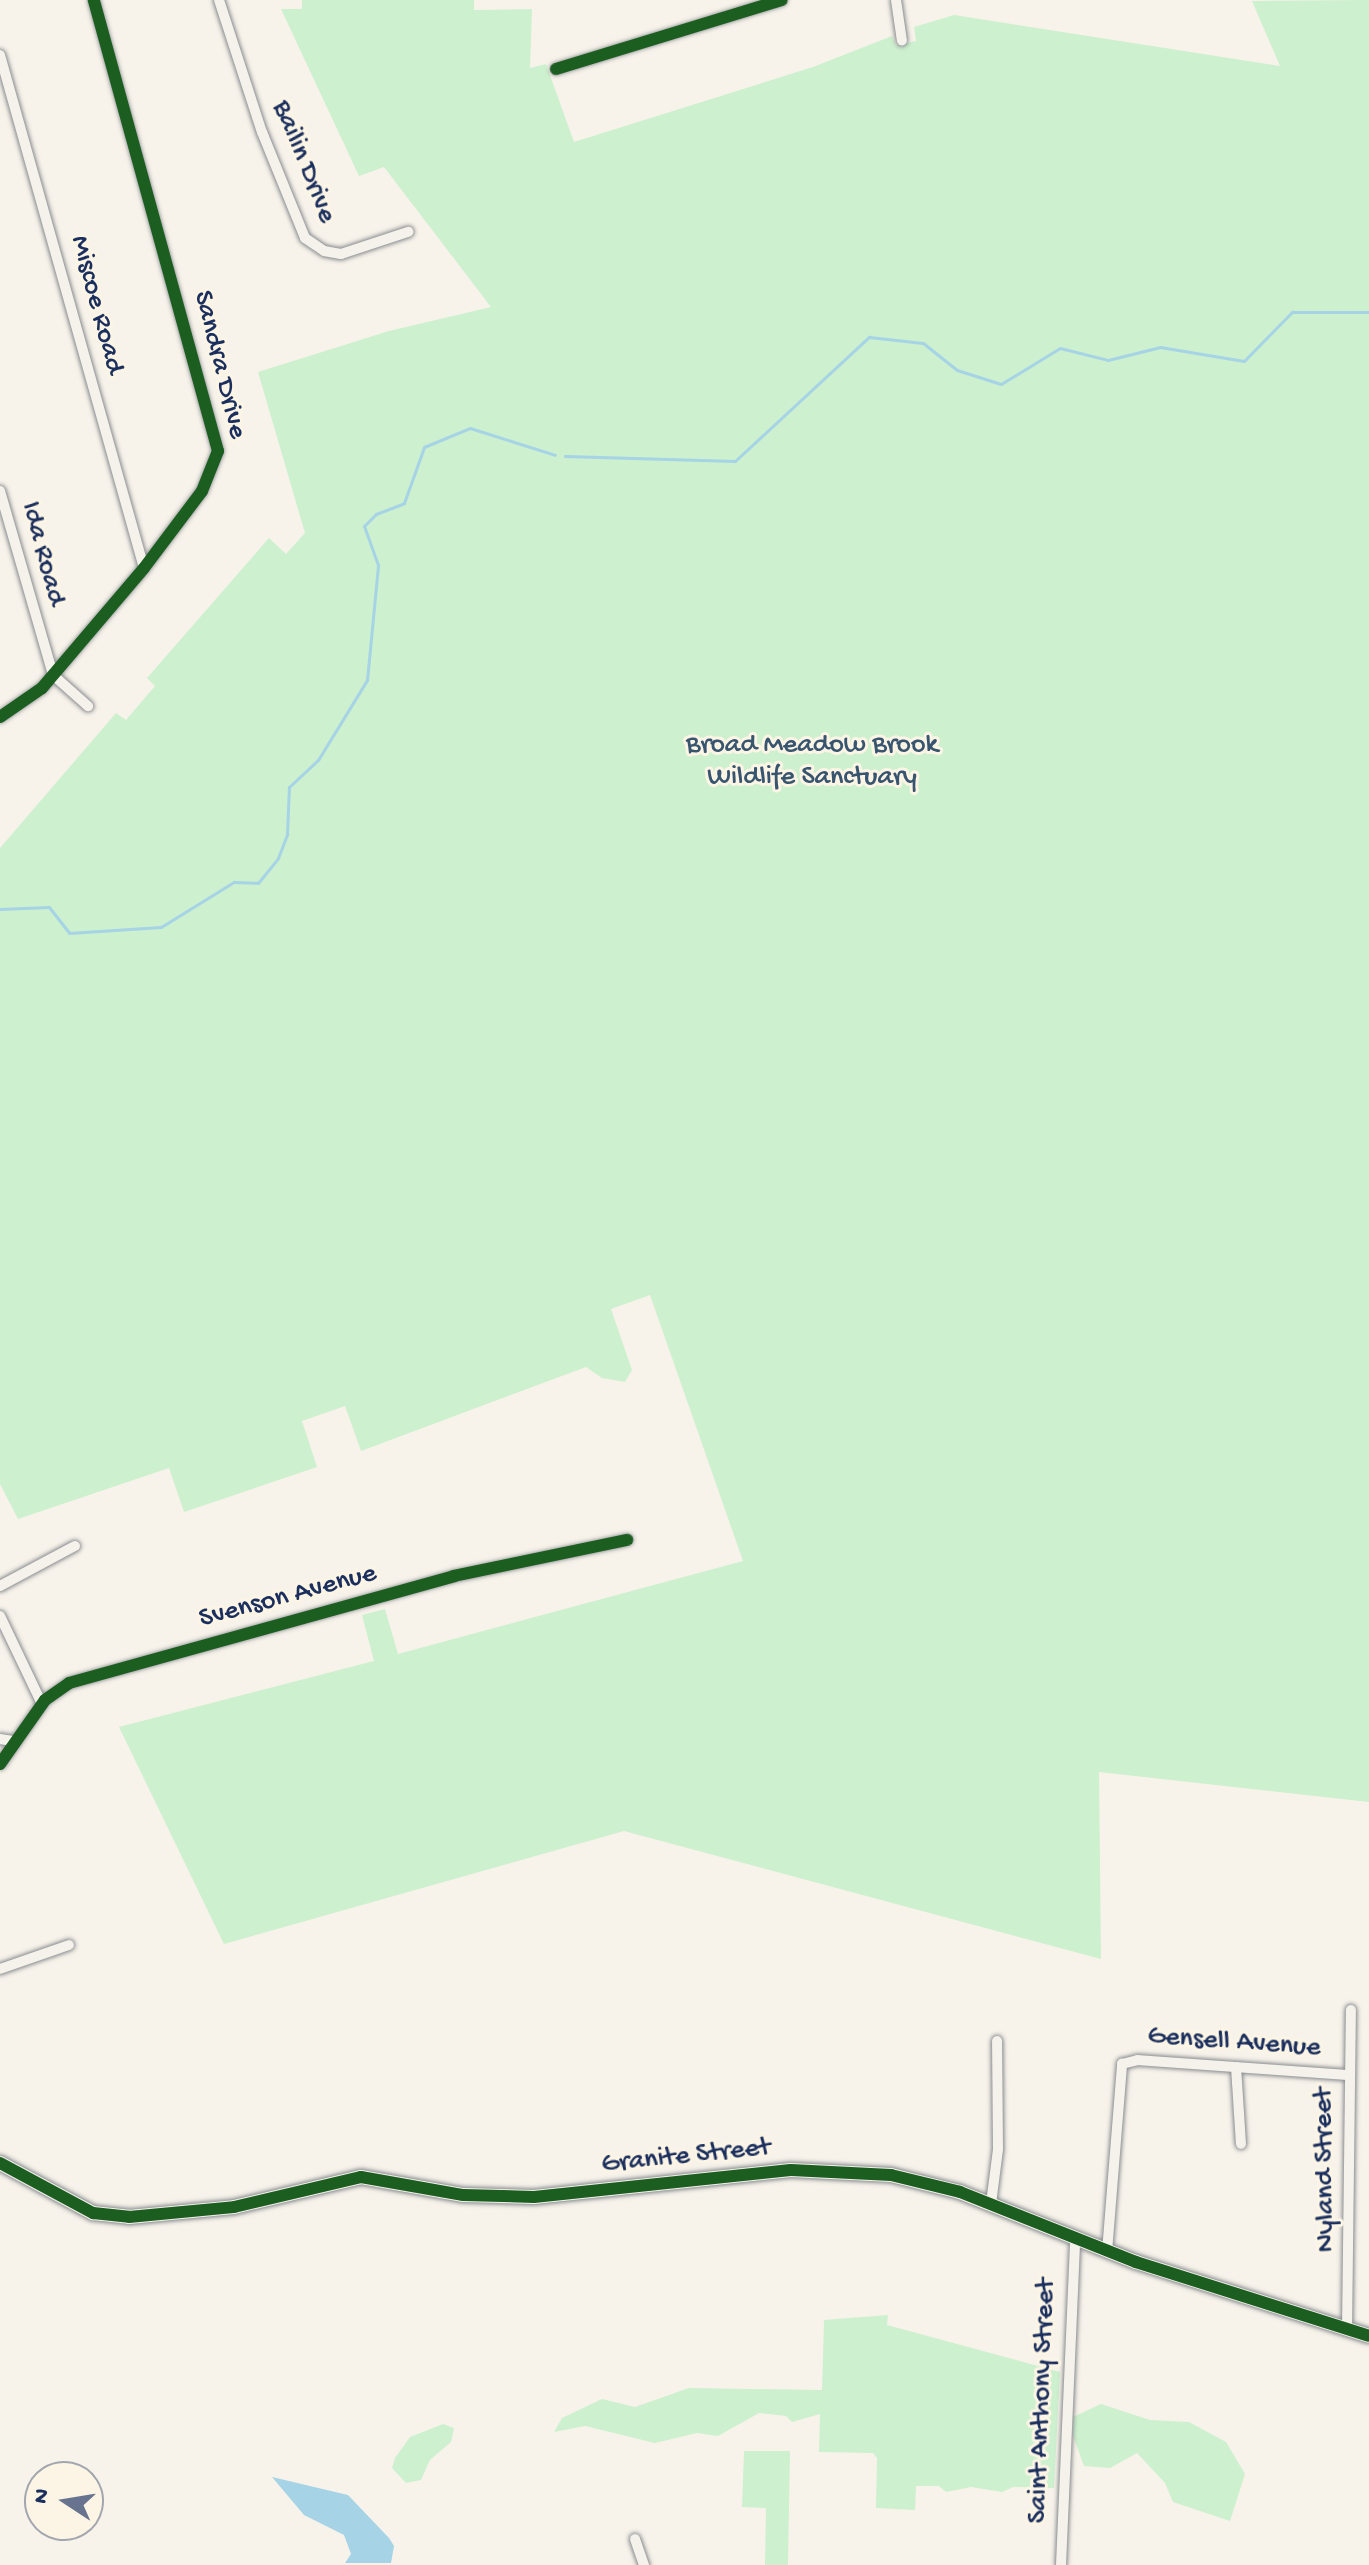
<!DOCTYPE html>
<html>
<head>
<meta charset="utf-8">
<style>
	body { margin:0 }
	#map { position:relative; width:1369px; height:2565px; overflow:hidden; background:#f7f3ea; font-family:"Gochi Hand",sans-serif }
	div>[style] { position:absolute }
	.green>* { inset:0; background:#cdf0ce }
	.water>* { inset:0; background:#a6d3e6 }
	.stream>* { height:3px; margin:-1.5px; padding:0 1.5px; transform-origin:1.5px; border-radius:1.5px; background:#a6d3e6 }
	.roads { filter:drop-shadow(0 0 2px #8a8c91) drop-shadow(0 0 2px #8a8c91) }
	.minor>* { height:10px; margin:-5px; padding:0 5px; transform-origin:5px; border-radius:5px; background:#f5f2ec }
	.tertiary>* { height:14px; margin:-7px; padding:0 7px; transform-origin:7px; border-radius:7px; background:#f5f2ec }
	.cycleway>* { height:12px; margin:-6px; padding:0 6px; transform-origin:6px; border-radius:6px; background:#1b5e20 }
	span { translate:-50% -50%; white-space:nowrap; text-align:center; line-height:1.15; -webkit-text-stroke:6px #fcf5e5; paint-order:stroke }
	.street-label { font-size:28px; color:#1b2f5e }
	.park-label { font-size:28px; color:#385570 }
	.north { position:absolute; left:24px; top:2461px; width:80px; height:80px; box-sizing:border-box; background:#fcf5e5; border:2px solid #a2a6af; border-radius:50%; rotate:282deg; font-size:22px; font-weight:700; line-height:32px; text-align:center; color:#1b2f5e }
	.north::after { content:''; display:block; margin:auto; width:28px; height:36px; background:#68748f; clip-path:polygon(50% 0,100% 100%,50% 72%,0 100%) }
</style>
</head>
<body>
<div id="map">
	<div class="green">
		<i style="clip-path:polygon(302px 0,474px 0,474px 10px,532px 9px,530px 68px,546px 64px,574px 142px,813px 67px,892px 36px,896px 45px,916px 41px,914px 27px,954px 15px,1280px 66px,1252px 1px,1369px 0,1369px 1802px,1099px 1772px,1101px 1959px,624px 1831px,224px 1944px,119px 1727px,374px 1661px,362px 1615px,385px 1609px,398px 1654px,743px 1561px,650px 1295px,611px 1309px,632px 1370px,625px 1382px,602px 1378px,586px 1367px,361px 1451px,345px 1406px,302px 1421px,317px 1467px,184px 1512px,169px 1468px,18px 1519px,0 1484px,0 848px,116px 713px,126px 720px,155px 686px,147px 678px,269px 538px,286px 554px,305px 533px,258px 372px,389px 331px,491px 307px,384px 167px,359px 176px,281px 9px,302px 9px)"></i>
		<i style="clip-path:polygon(888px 2315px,887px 2325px,1060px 2372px,1054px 2488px,1013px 2487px,1002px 2492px,971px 2487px,946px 2492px,939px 2486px,916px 2486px,915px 2510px,876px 2508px,877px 2458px,873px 2453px,819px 2452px,820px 2414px,792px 2422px,786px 2416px,759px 2413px,718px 2436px,697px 2433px,655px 2443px,585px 2426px,554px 2432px,562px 2418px,602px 2399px,635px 2407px,689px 2388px,822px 2390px,824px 2320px)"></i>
		<i style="clip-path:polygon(1101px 2404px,1150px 2420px,1189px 2422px,1226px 2442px,1245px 2474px,1230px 2521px,1173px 2502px,1165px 2483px,1137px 2453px,1110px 2468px,1084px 2466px,1073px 2436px,1073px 2417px)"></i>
		<i style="clip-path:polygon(443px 2424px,454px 2428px,451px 2442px,430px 2460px,421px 2480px,406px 2483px,392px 2468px,395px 2458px,410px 2437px)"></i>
		<i style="clip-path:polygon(744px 2451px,790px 2451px,788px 2565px,765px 2565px,766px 2508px,742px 2507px)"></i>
	</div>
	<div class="water">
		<i style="clip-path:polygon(272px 2477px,348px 2495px,389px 2538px,394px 2546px,391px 2563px,345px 2563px,351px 2554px,344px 2535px,304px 2515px)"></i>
	</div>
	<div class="stream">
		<i style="left:565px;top:456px;width:170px;rotate:1.7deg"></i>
		<i style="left:735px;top:461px;width:183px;rotate:-42.8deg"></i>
		<i style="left:869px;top:337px;width:54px;rotate:6.3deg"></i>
		<i style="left:923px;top:343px;width:43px;rotate:38.5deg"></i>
		<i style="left:957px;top:370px;width:46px;rotate:17.7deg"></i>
		<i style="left:1001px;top:384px;width:69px;rotate:-31.4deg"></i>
		<i style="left:1060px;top:348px;width:49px;rotate:14deg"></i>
		<i style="left:1108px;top:360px;width:54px;rotate:-14deg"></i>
		<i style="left:1160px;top:347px;width:85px;rotate:9.5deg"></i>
		<i style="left:1244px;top:361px;width:69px;rotate:-45.6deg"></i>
		<i style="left:1292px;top:312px;width:77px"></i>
		<i style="left:0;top:909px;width:49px;rotate:-2.3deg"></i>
		<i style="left:49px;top:907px;width:33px;rotate:52deg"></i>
		<i style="left:69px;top:933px;width:92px;rotate:-3.7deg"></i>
		<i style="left:161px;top:927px;width:86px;rotate:-31.7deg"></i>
		<i style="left:234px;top:882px;width:24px;rotate:2deg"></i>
		<i style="left:258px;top:883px;width:32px;rotate:-51deg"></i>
		<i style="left:278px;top:858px;width:26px;rotate:-69deg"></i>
		<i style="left:287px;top:834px;width:47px;rotate:-87.6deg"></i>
		<i style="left:289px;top:787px;width:40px;rotate:-43deg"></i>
		<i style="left:318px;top:760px;width:94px;rotate:-58.5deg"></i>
		<i style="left:367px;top:680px;width:116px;rotate:-84.5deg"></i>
		<i style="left:378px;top:565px;width:41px;rotate:-109.7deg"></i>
		<i style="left:364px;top:526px;width:17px;rotate:-45deg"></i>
		<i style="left:376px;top:514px;width:30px;rotate:-21deg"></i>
		<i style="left:404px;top:503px;width:59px;rotate:-70.3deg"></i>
		<i style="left:424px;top:447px;width:50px;rotate:-22.4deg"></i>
		<i style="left:470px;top:428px;width:89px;rotate:17.6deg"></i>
	</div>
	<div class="roads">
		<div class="minor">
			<i style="left:219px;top:0;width:139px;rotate:72deg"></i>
			<i style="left:262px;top:132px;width:114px;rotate:67.9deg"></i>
			<i style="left:305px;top:238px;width:23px;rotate:34deg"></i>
			<i style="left:324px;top:251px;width:17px;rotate:10deg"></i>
			<i style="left:341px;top:254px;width:71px;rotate:-18.2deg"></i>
			<i style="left:896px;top:0;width:41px;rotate:81.7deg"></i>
			<i style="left:0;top:55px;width:533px;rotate:74.32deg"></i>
			<i style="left:556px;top:69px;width:236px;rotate:-17deg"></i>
			<i style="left:0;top:491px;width:191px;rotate:73.9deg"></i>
			<i style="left:53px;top:675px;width:47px;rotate:41.5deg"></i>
			<i style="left:0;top:717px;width:51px;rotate:-34.6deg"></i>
			<i style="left:42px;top:688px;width:157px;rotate:-49.6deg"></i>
			<i style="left:144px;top:568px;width:96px;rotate:-53deg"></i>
			<i style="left:202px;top:491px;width:43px;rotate:-68.2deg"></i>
			<i style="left:218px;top:451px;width:468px;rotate:-105.4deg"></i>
			<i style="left:0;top:1586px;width:85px;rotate:-28.1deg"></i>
			<i style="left:0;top:1616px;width:98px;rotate:64.5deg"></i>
			<i style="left:0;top:1739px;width:13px;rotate:9deg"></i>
			<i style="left:0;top:1764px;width:78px;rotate:-54.9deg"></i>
			<i style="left:45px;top:1700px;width:29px;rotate:-35deg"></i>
			<i style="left:69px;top:1683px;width:400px;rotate:-15.5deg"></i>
			<i style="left:454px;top:1576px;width:177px;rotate:-11.8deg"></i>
			<i style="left:0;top:1969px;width:73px;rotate:-19.2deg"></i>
			<i style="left:1236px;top:2067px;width:77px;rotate:86.3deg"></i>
			<i style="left:991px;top:2204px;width:55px;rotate:-82.7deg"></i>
			<i style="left:998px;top:2149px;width:108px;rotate:-90.5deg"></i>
			<i style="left:1107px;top:2252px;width:189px;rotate:-85.4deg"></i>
			<i style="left:1122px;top:2064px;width:16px;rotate:-14deg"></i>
			<i style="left:1138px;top:2060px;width:212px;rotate:4.1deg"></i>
			<i style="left:1347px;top:2330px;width:320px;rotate:-89.3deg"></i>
			<i style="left:635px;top:2539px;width:28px;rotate:71deg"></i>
			<i style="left:1061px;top:2565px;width:326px;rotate:-87.5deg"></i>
		</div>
		<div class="tertiary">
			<i style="left:0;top:2163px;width:106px;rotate:28.3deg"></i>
			<i style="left:93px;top:2213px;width:36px;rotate:6deg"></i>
			<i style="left:129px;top:2217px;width:105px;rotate:-5.4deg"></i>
			<i style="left:234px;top:2207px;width:130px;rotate:-13.3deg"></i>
			<i style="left:361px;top:2177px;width:104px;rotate:10deg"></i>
			<i style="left:463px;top:2195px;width:71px;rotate:1.6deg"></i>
			<i style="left:534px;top:2197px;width:258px;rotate:-6deg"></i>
			<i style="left:791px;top:2170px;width:100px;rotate:2.9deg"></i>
			<i style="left:891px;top:2175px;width:71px;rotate:13.8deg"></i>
			<i style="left:960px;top:2192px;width:189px;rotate:21.7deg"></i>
			<i style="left:1136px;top:2262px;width:244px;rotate:17.6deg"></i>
		</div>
	</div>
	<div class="cycleway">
		<i style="left:556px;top:69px;width:236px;rotate:-17deg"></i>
		<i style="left:0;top:717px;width:51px;rotate:-34.6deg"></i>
		<i style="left:42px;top:688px;width:157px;rotate:-49.6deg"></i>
		<i style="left:144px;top:568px;width:96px;rotate:-53deg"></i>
		<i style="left:202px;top:491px;width:43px;rotate:-68.2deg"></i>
		<i style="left:218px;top:451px;width:468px;rotate:-105.4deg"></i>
		<i style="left:0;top:1764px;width:78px;rotate:-54.9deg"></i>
		<i style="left:45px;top:1700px;width:29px;rotate:-35deg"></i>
		<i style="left:69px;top:1683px;width:400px;rotate:-15.5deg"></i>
		<i style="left:454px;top:1576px;width:177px;rotate:-11.8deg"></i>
		<i style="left:0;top:2163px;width:106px;rotate:28.3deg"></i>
		<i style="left:93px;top:2213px;width:36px;rotate:6deg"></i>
		<i style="left:129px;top:2217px;width:105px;rotate:-5.4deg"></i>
		<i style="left:234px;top:2207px;width:130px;rotate:-13.3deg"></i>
		<i style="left:361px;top:2177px;width:104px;rotate:10deg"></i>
		<i style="left:463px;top:2195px;width:71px;rotate:1.6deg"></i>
		<i style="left:534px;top:2197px;width:258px;rotate:-6deg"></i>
		<i style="left:791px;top:2170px;width:100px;rotate:2.9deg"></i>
		<i style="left:891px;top:2175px;width:71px;rotate:13.8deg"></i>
		<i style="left:960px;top:2192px;width:189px;rotate:21.7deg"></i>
		<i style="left:1136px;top:2262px;width:244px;rotate:17.6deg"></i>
	</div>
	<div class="street-label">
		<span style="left:303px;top:162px;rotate:68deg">Bailin Drive</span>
		<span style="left:96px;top:305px;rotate:75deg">Miscoe Road</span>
		<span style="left:219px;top:365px;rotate:76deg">Sandra Drive</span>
		<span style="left:42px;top:554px;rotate:75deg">Ida Road</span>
		<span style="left:288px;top:1597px;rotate:-15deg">Svenson Avenue</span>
		<span style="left:1234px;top:2043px;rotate:4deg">Gensell Avenue</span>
		<span style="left:686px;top:2157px;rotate:-6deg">Granite Street</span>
		<span style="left:1326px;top:2170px;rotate:-91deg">Nyland Street</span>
		<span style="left:1043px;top:2401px;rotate:-88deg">Saint Anthony Street</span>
	</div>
	<div class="park-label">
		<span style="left:812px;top:762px">Broad Meadow Brook<br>Wildlife Sanctuary</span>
	</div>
	<div class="north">N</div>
</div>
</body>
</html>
